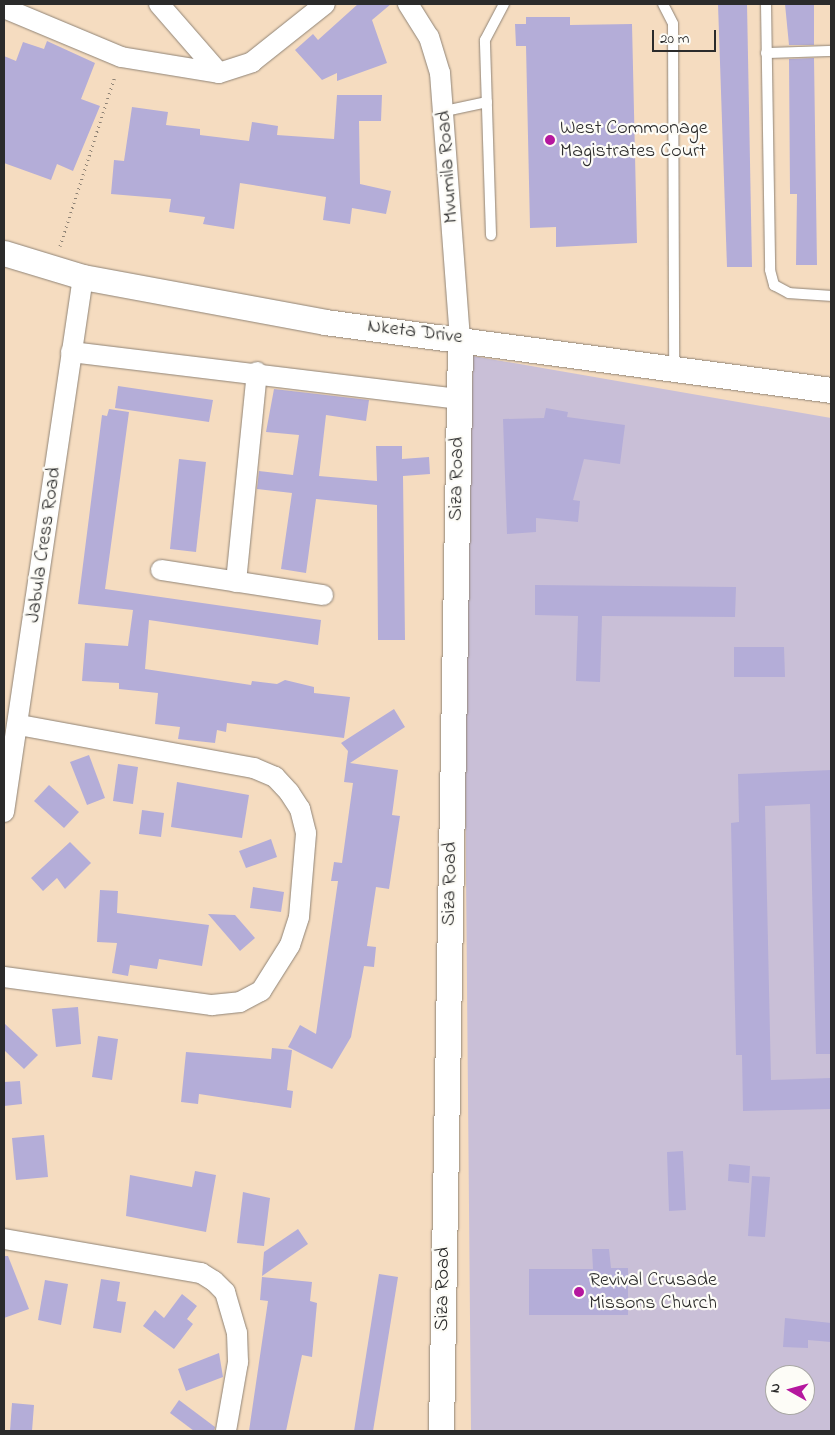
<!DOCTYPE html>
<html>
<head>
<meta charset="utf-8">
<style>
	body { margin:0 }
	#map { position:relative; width:835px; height:1435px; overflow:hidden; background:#f5dcc0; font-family:"Indie Flower",sans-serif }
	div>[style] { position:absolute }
	.industrial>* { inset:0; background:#c9bfd7 }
	.building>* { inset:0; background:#b4add8 }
	.path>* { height:3px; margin-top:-1.5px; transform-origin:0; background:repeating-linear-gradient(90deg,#908476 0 1px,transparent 0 5px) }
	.roads { filter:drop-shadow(0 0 1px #908476) drop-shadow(0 0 1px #908476) }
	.service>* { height:10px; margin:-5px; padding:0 5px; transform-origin:5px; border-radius:5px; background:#fff }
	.minor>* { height:20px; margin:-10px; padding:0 10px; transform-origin:10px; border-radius:10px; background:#fff }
	.tertiary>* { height:25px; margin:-12.5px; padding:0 12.5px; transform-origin:12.5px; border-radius:12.5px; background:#fff }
	.dots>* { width:14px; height:14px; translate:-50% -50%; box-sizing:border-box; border:2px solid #fdfcf7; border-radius:50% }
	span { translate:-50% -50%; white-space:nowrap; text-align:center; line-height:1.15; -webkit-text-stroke:4.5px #fdfcf7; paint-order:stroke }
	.poi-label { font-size:20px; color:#2b2b2b }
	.left { translate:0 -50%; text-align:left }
	.street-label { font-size:20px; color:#2b2b2b }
	.frame { position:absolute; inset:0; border:5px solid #2b2b2b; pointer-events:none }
	.north { position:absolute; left:765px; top:1365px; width:50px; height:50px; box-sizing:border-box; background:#fdfcf7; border:1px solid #a9a8a5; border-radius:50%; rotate:277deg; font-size:14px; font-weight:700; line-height:20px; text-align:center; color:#2b2b2b }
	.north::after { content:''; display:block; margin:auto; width:18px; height:22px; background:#b5179e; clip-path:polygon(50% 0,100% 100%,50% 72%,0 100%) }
	.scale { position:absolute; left:652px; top:30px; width:64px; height:22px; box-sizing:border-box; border:2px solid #2b2b2b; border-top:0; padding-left:6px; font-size:15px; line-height:18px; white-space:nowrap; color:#2b2b2b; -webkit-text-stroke:4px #fdfcf7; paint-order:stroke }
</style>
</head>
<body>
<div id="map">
	<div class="industrial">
		<i style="clip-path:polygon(evenodd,473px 356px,831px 418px,831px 1431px,471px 1431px,464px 650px,473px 356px,775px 1375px,805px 1375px,805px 1405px,775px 1405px,775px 1375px)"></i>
	</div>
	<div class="building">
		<i style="clip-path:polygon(358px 4px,391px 4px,372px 20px,387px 63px,337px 81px,337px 73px,322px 80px,295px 50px,313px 34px,318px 40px)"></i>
		<i style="clip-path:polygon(718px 4px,747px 4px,752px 267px,727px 267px)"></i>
		<i style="clip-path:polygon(785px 4px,814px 4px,814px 45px,789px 45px)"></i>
		<i style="clip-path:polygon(526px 17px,570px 17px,570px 25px,632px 24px,637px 243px,556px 247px,556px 227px,530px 228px,526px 46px,516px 46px,515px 24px,526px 24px)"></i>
		<i style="clip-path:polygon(47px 41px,95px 63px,81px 99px,100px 106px,73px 171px,57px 164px,51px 180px,4px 163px,4px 56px,16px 61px,23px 42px,44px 49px)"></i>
		<i style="clip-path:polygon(814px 58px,817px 265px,796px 265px,797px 194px,790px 194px,789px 59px)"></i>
		<i style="clip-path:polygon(337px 95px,382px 95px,381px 121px,359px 121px,360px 184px,391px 191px,386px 214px,352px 208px,350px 224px,323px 220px,326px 197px,240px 183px,234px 229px,203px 224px,205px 217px,169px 212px,171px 199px,111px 194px,114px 160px,124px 161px,132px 107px,168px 112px,166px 125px,200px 129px,200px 135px,249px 141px,252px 122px,278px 126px,277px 135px,334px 139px)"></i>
		<i style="clip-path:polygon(118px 386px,213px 400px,209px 422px,115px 408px)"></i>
		<i style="clip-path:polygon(274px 389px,369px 400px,366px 421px,326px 415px,319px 476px,377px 481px,376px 446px,402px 446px,402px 459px,429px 457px,430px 474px,403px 476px,405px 640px,378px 640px,377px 505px,316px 499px,306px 573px,281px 569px,292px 493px,257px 489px,259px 471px,293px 475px,299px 435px,266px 432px)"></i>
		<i style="clip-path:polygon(546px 408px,568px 412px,567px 417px,625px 425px,620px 464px,584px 459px,573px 500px,580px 501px,578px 522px,536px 518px,536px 532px,507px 534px,503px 419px,544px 418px)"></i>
		<i style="clip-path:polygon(109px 409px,129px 412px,105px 589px,321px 620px,318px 645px,149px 620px,145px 669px,251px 685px,252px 681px,277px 684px,285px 680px,314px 687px,314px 693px,350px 697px,344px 738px,227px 723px,226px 732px,217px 730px,215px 743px,178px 739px,180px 727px,155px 724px,158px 693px,119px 689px,119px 683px,82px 681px,85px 643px,128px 646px,133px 610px,78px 604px,102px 415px,107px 416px)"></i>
		<i style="clip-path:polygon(179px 459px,206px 462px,196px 552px,170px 549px)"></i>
		<i style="clip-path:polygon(535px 585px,736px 587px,735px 617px,602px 616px,600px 682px,576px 681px,578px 616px,535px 615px)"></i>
		<i style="clip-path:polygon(734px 647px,784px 647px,785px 677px,734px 677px)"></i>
		<i style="clip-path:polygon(394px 709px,405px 727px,350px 763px,398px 770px,392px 815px,400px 816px,389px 889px,376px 887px,367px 946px,376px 947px,374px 967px,364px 966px,351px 1037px,332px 1069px,288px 1047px,300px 1025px,316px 1034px,338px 881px,331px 881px,334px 862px,342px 863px,353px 783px,344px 782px,348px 751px,341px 743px)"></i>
		<i style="clip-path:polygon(89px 755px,105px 798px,87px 805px,70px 762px)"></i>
		<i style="clip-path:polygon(118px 764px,138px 767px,133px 804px,113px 801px)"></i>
		<i style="clip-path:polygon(831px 770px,831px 1054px,816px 1054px,810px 804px,765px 806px,771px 1080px,831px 1078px,831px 1109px,743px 1111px,742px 1055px,736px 1055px,731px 823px,739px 822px,738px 774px)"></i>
		<i style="clip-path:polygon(177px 782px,249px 795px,242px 838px,171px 827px)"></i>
		<i style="clip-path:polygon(49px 785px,79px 812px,64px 828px,34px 801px)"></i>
		<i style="clip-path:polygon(142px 810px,164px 813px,161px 837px,139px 834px)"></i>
		<i style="clip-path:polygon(271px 839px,277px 857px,246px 868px,239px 851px)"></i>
		<i style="clip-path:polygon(70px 842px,91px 863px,65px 889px,57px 878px,43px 891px,31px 878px)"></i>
		<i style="clip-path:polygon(253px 887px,284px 892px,281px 912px,250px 908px)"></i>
		<i style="clip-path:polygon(100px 890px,118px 891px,117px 913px,209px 925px,202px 966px,159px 959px,157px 969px,130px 965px,128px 976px,112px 973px,117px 943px,97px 942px)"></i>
		<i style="clip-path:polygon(208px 914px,235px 915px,255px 938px,240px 951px)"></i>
		<i style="clip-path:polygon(78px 1007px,81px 1044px,56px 1047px,52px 1009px)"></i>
		<i style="clip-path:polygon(4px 1023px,38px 1055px,24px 1069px,4px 1050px)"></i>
		<i style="clip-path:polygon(98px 1036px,118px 1039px,112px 1080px,92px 1077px)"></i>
		<i style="clip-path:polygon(272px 1048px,292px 1050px,287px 1090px,293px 1091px,291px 1108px,199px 1094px,198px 1104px,181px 1102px,186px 1052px,271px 1059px)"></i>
		<i style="clip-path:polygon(20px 1081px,22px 1104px,4px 1106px,4px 1082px)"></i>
		<i style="clip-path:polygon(44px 1135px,48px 1177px,16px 1180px,12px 1138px)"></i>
		<i style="clip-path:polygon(683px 1151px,686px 1210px,669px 1211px,667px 1152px)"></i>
		<i style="clip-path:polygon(729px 1164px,750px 1166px,749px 1183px,728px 1181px)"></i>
		<i style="clip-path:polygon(195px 1171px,216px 1175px,206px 1232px,126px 1216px,130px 1175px,192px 1187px)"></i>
		<i style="clip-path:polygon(752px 1176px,770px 1177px,765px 1237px,748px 1236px)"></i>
		<i style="clip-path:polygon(243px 1192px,270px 1198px,264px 1246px,237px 1243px)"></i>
		<i style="clip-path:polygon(298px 1229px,308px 1244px,262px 1276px,264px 1252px)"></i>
		<i style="clip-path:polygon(592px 1249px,609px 1249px,611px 1268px,628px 1268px,628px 1315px,529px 1315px,529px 1269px,593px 1269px)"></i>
		<i style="clip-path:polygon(4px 1256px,8px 1256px,29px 1309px,4px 1318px)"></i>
		<i style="clip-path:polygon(379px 1274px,398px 1277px,373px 1431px,354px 1431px)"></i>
		<i style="clip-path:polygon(262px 1277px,312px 1282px,310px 1301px,317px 1303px,312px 1357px,302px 1355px,286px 1431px,249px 1431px,268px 1301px,260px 1300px)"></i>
		<i style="clip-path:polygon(101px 1279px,120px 1282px,117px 1301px,126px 1302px,121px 1333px,93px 1328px)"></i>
		<i style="clip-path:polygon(45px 1280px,68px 1284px,61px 1325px,38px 1320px)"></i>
		<i style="clip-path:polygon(182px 1294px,197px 1306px,187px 1319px,193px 1324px,174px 1349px,143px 1326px,155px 1310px,164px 1318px)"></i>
		<i style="clip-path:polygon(785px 1318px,831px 1323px,831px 1342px,808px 1340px,808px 1348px,783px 1347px)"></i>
		<i style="clip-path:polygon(219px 1353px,223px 1377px,186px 1391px,178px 1369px)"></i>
		<i style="clip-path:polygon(179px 1400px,215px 1427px,214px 1431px,194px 1431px,170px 1413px)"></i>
		<i style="clip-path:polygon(12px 1403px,34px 1405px,32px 1431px,10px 1431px)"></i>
	</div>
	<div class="path">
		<i style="left:60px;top:246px;width:179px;rotate:-72.1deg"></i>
	</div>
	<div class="roads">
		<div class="service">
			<i style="left:663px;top:4px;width:22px;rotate:63deg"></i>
			<i style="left:673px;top:24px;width:344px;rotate:89.8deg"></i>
			<i style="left:766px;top:4px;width:266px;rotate:89.1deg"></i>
			<i style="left:770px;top:270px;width:16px;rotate:75deg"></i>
			<i style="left:774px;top:285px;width:17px;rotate:28deg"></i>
			<i style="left:789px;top:293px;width:42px;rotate:4.1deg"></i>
			<i style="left:766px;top:53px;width:65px;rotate:-1.8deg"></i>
			<i style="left:445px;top:111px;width:43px;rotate:-12.1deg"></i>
			<i style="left:491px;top:235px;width:195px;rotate:-91.8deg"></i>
			<i style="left:485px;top:40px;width:41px;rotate:-62.2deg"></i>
		</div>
		<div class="minor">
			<i style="left:159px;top:4px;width:91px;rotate:49deg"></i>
			<i style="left:408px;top:4px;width:39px;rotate:58deg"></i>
			<i style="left:429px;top:37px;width:38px;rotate:73deg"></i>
			<i style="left:440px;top:73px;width:266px;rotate:85.7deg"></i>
			<i style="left:4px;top:8px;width:127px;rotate:22.7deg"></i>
			<i style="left:121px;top:57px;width:99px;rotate:9.3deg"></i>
			<i style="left:219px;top:73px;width:35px;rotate:-18deg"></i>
			<i style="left:252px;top:62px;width:93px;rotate:-38.5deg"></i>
			<i style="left:71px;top:352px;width:390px;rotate:6.9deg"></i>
			<i style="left:161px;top:570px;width:164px;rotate:8.8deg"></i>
			<i style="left:236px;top:582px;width:211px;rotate:-84.3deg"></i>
			<i style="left:4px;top:812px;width:541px;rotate:-81.6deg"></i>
			<i style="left:4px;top:977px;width:210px;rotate:7.7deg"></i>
			<i style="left:212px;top:1005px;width:28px;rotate:-6deg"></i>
			<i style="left:240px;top:1002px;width:24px;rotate:-28deg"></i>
			<i style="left:261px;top:991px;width:54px;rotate:-57.8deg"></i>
			<i style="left:290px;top:945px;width:29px;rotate:-72deg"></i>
			<i style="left:299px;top:917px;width:84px;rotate:-85.2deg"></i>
			<i style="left:306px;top:833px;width:25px;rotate:-104deg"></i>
			<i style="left:300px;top:809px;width:20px;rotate:-123deg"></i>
			<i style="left:289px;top:792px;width:21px;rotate:-133deg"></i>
			<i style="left:275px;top:777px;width:23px;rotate:-157deg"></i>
			<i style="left:254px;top:768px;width:239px;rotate:-169.6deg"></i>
			<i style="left:4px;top:1239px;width:200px;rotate:9.8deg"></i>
			<i style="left:201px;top:1273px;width:15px;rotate:32deg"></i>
			<i style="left:214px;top:1281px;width:16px;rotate:45deg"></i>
			<i style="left:225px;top:1292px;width:43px;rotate:73.7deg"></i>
			<i style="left:237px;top:1333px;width:29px;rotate:88deg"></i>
			<i style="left:238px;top:1362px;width:70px;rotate:99.9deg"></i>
		</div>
		<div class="tertiary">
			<i style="left:4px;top:253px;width:83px;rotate:16.9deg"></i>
			<i style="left:83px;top:277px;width:246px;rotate:10.5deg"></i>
			<i style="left:325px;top:322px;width:511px;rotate:7.65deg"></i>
			<i style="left:441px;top:1431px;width:1093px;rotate:-89deg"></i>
		</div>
	</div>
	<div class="dots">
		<i style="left:550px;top:140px;background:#b5179e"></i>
		<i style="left:579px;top:1292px;background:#b5179e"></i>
	</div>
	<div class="poi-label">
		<span class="left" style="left:560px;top:140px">West Commonage<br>Magistrates Court</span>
		<span class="left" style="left:589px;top:1292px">Revival Crusade<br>Missons Church</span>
	</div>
	<div class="street-label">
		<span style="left:448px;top:167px;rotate:-94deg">Mvumila Road</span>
		<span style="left:415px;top:332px;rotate:7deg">Nketa Drive</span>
		<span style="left:457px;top:479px;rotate:-89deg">Siza Road</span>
		<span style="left:44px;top:545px;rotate:-82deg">Jabula Cress Road</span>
		<span style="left:450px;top:884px;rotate:-89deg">Siza Road</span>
		<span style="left:443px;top:1289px;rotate:-89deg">Siza Road</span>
	</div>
	<div class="frame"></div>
	<div class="north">N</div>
	<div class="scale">20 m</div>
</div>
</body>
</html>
